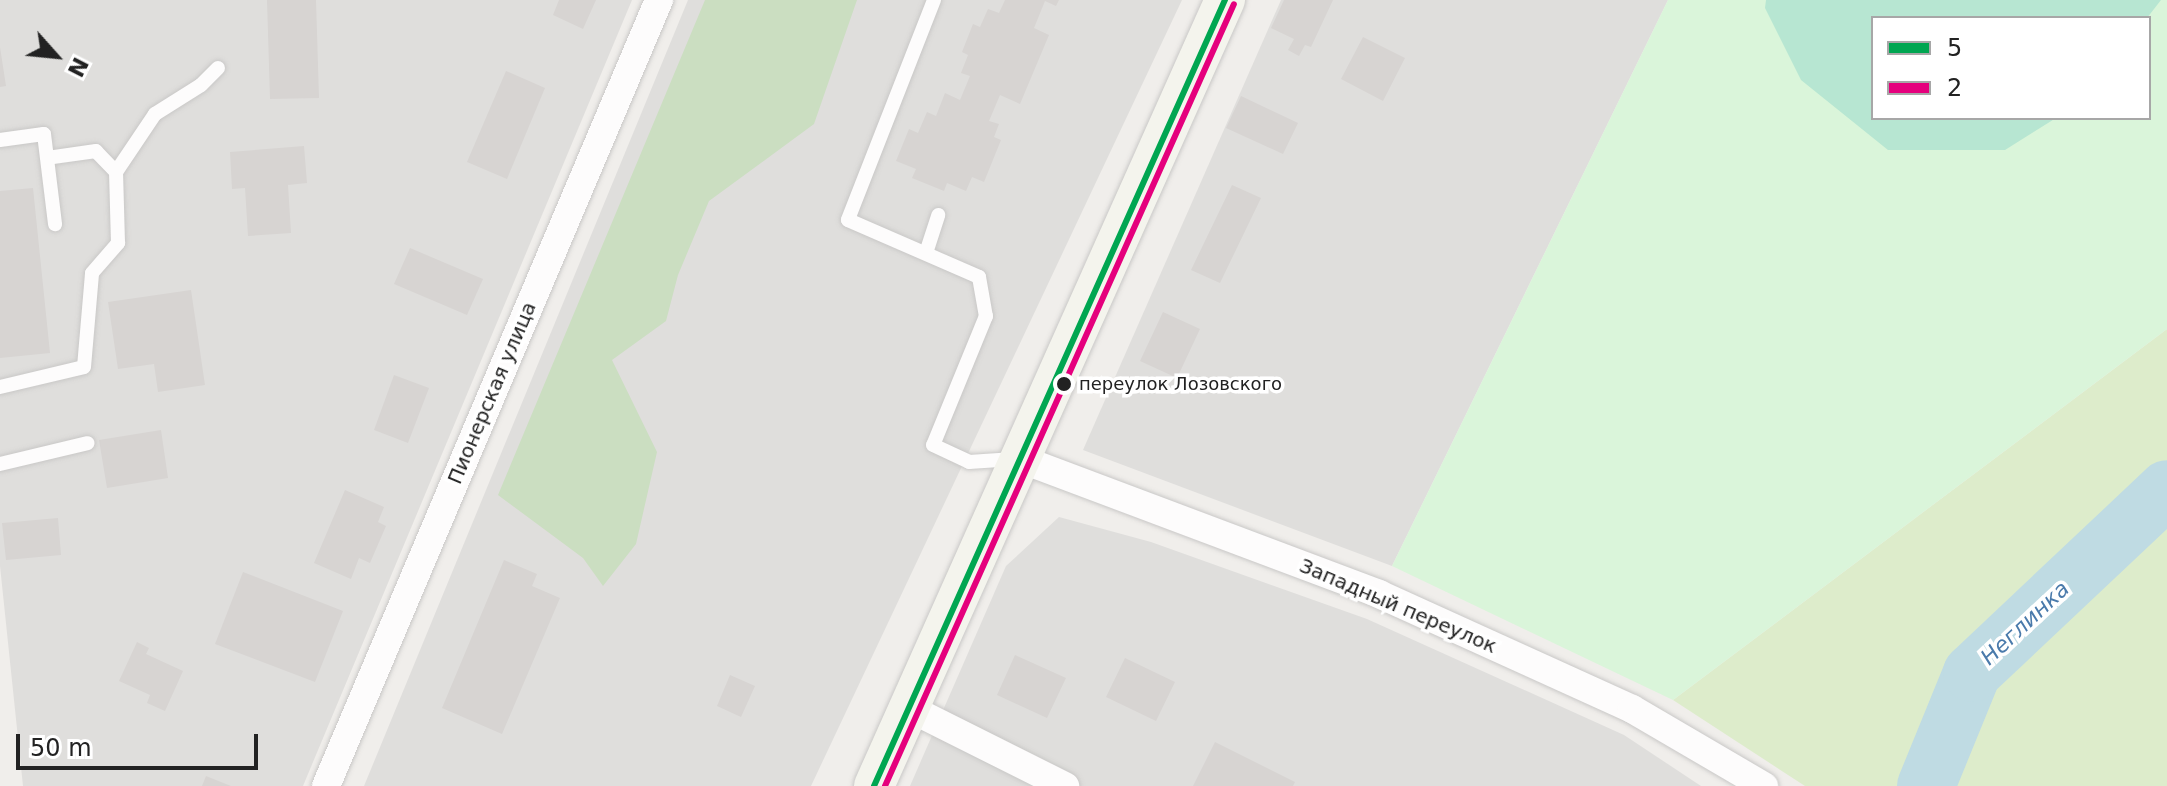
<!DOCTYPE html>
<html>
<head>
<meta charset="utf-8">
<style>
	body { margin:0 }
	#map { position:relative; width:2167px; height:786px; overflow:hidden; background:#f0eeeb; font-family:"DejaVu Sans",sans-serif }
	div>[style] { position:absolute }
	.residential>* { inset:0; background:#dfdedc }
	.grass>* { inset:0; background:#ddeccb }
	.forest>* { inset:0; background:#cbdec1 }
	.park>* { inset:0; background:#daf5da }
	.pitch>* { inset:0; background:#b7e6d2 }
	.river>* { height:58px; margin:-29px; padding:0 29px; transform-origin:29px; border-radius:29px; background:#bfdbe3 }
	.building>* { inset:0; background:#d7d4d2 }
	.roads { filter:drop-shadow(0 0 2px #c9c8c7) drop-shadow(0 0 2px #c9c8c7) }
	.service>* { height:14px; margin:-7px; padding:0 7px; transform-origin:7px; border-radius:7px; background:#fdfcfc }
	.minor>* { height:28px; margin:-14px; padding:0 14px; transform-origin:14px; border-radius:14px; background:#fdfcfc }
	.secondary>* { height:40px; margin:-20px; padding:0 20px; transform-origin:20px; border-radius:20px; background:#f4f4ed }
	.bus-1>* { height:6px; margin:-3px; padding:0 3px; transform-origin:3px; border-radius:3px; background:#00a651 }
	.bus-2>* { height:6px; margin:-3px; padding:0 3px; transform-origin:3px; border-radius:3px; background:#e5007d }
	.dots>* { width:22px; height:22px; translate:-50% -50%; box-sizing:border-box; border:4px solid #fff; border-radius:50% }
	span { translate:-50% -50%; white-space:nowrap; text-align:center; line-height:1.15; -webkit-text-stroke:7px #fff; paint-order:stroke }
	.bus-label { font-size:18px; color:#222 }
	.left { translate:0 -50%; text-align:left }
	.street-label { font-size:20px; color:#222 }
	.water-label { font-size:22px; color:#4a7aab; font-style:italic }
	.legend { position:absolute; left:1871px; top:16px; width:280px; height:104px; box-sizing:border-box; background:#fff; border:2px solid #a7a7a7; margin:0; padding:10px 14px; list-style:none; font-size:24px; color:#222 }
	.legend li { display:flex; align-items:center; gap:16px; height:40px }
	.legend b { width:40px; border:2px solid #a7a7a7 }
	.north { position:absolute; left:16px; top:16px; width:80px; height:80px; -webkit-text-stroke:6px #fff; paint-order:stroke; rotate:117deg; font-size:22px; font-weight:700; line-height:32px; text-align:center; color:#222 }
	.north::after { content:''; display:block; margin:auto; width:28px; height:36px; background:#222; clip-path:polygon(50% 0,100% 100%,50% 72%,0 100%) }
	.scale { position:absolute; left:16px; top:734px; width:242px; height:36px; box-sizing:border-box; border:4px solid #222; border-top:0; padding-left:10px; font-size:24px; line-height:28px; white-space:nowrap; color:#222; -webkit-text-stroke:6px #fff; paint-order:stroke }
</style>
</head>
<body>
<div id="map">
	<div class="residential">
		<i style="clip-path:polygon(0 0,632px 0,303px 786px,23px 786px,0 566px)"></i>
		<i style="clip-path:polygon(688px 0,1182px 0,811px 786px,364px 786px)"></i>
		<i style="clip-path:polygon(1281px 0,1668px 0,1392px 566px,1083px 450px)"></i>
		<i style="clip-path:polygon(1059px 517px,1151px 542px,1367px 619px,1624px 735px,1701px 786px,910px 786px,1006px 566px)"></i>
	</div>
	<div class="grass">
		<i style="clip-path:polygon(2167px 329px,2167px 786px,1805px 786px,1673px 700px)"></i>
	</div>
	<div class="forest">
		<i style="clip-path:polygon(705px 0,857px 0,814px 124px,709px 201px,678px 275px,666px 321px,612px 360px,657px 452px,636px 544px,603px 586px,583px 558px,498px 495px)"></i>
	</div>
	<div class="park">
		<i style="clip-path:polygon(evenodd,1668px 0,2167px 0,2167px 329px,1673px 700px,1392px 566px,1668px 0,1873px 18px,2149px 18px,2149px 118px,1873px 118px,1873px 18px)"></i>
	</div>
	<div class="pitch">
		<i style="clip-path:polygon(1766px 0,2161px 0,2147px 18px,1873px 18px,1873px 118px,2056px 118px,2005px 150px,1888px 150px,1801px 80px,1765px 8px)"></i>
	</div>
	<div class="river">
		<i style="left:1926px;top:786px;width:122px;rotate:-67.8deg"></i>
		<i style="left:1972px;top:673px;width:268px;rotate:-43.3deg"></i>
	</div>
	<div class="building">
		<i style="clip-path:polygon(267px 0,316px 0,319px 98px,270px 99px)"></i>
		<i style="clip-path:polygon(559px 0,596px 0,583px 29px,553px 15px)"></i>
		<i style="clip-path:polygon(1005px 0,1059px 0,1056px 6px,1045px 1px,1034px 28px,1049px 35px,1020px 104px,1000px 95px,989px 121px,999px 124px,994px 137px,1001px 140px,984px 182px,972px 177px,966px 191px,947px 183px,944px 191px,912px 178px,916px 169px,896px 161px,909px 129px,918px 133px,927px 112px,936px 116px,945px 93px,960px 100px,970px 76px,961px 73px,968px 55px,962px 52px,973px 24px,980px 27px,988px 9px,999px 13px)"></i>
		<i style="clip-path:polygon(1284px 0,1333px 0,1311px 47px,1305px 45px,1299px 56px,1288px 50px,1294px 39px,1271px 28px)"></i>
		<i style="clip-path:polygon(1363px 37px,1405px 58px,1383px 101px,1341px 79px)"></i>
		<i style="clip-path:polygon(0 47px,6px 86px,0 87px)"></i>
		<i style="clip-path:polygon(506px 71px,545px 88px,507px 179px,467px 162px)"></i>
		<i style="clip-path:polygon(1241px 96px,1298px 123px,1283px 154px,1226px 128px)"></i>
		<i style="clip-path:polygon(304px 146px,307px 183px,288px 185px,291px 233px,248px 236px,245px 188px,232px 189px,230px 152px)"></i>
		<i style="clip-path:polygon(1232px 185px,1261px 198px,1220px 283px,1191px 270px)"></i>
		<i style="clip-path:polygon(33px 188px,50px 353px,0 358px,0 191px)"></i>
		<i style="clip-path:polygon(410px 248px,483px 279px,467px 315px,394px 284px)"></i>
		<i style="clip-path:polygon(191px 290px,205px 385px,158px 392px,154px 364px,118px 369px,108px 302px)"></i>
		<i style="clip-path:polygon(1163px 312px,1200px 329px,1177px 378px,1140px 361px)"></i>
		<i style="clip-path:polygon(394px 375px,429px 388px,408px 443px,374px 430px)"></i>
		<i style="clip-path:polygon(161px 430px,168px 478px,107px 488px,99px 440px)"></i>
		<i style="clip-path:polygon(345px 490px,384px 507px,378px 522px,386px 526px,370px 563px,359px 558px,351px 579px,314px 563px)"></i>
		<i style="clip-path:polygon(58px 518px,61px 555px,6px 560px,2px 523px)"></i>
		<i style="clip-path:polygon(504px 560px,537px 574px,532px 586px,560px 598px,502px 734px,442px 708px)"></i>
		<i style="clip-path:polygon(243px 572px,343px 611px,315px 682px,215px 644px)"></i>
		<i style="clip-path:polygon(137px 642px,149px 648px,146px 654px,183px 671px,165px 711px,147px 703px,150px 695px,119px 681px)"></i>
		<i style="clip-path:polygon(1015px 655px,1066px 678px,1047px 718px,997px 695px)"></i>
		<i style="clip-path:polygon(1125px 658px,1175px 682px,1156px 721px,1106px 697px)"></i>
		<i style="clip-path:polygon(730px 675px,755px 686px,741px 717px,717px 706px)"></i>
		<i style="clip-path:polygon(1215px 742px,1295px 782px,1293px 786px,1193px 786px)"></i>
		<i style="clip-path:polygon(206px 776px,231px 786px,202px 786px)"></i>
	</div>
	<div class="roads">
		<div class="service">
			<i style="left:934px;top:0;width:236px;rotate:111.4deg"></i>
			<i style="left:848px;top:220px;width:143px;rotate:23.5deg"></i>
			<i style="left:979px;top:277px;width:40px;rotate:80deg"></i>
			<i style="left:986px;top:316px;width:139px;rotate:112.3deg"></i>
			<i style="left:933px;top:445px;width:40px;rotate:25deg"></i>
			<i style="left:969px;top:462px;width:45px;rotate:-3.8deg"></i>
			<i style="left:0;top:140px;width:44px;rotate:-7.8deg"></i>
			<i style="left:44px;top:134px;width:91px;rotate:83deg"></i>
			<i style="left:116px;top:172px;width:70px;rotate:-56.1deg"></i>
			<i style="left:155px;top:114px;width:54px;rotate:-32.2deg"></i>
			<i style="left:201px;top:85px;width:24px;rotate:-45deg"></i>
			<i style="left:926px;top:253px;width:40px;rotate:-72deg"></i>
			<i style="left:0;top:387px;width:86px;rotate:-13.4deg"></i>
			<i style="left:84px;top:367px;width:94px;rotate:-85.1deg"></i>
			<i style="left:92px;top:273px;width:40px;rotate:-49deg"></i>
			<i style="left:118px;top:243px;width:71px;rotate:-91.6deg"></i>
			<i style="left:116px;top:172px;width:29px;rotate:-134deg"></i>
			<i style="left:96px;top:151px;width:49px;rotate:171.9deg"></i>
			<i style="left:0;top:464px;width:90px;rotate:-13.4deg"></i>
		</div>
		<div class="minor">
			<i style="left:1018px;top:458px;width:386px;rotate:20.6deg"></i>
			<i style="left:1379px;top:594px;width:278px;rotate:24.4deg"></i>
			<i style="left:1632px;top:709px;width:153px;rotate:30.3deg"></i>
			<i style="left:907px;top:707px;width:177px;rotate:26.6deg"></i>
			<i style="left:326px;top:786px;width:854px;rotate:-67.04deg"></i>
		</div>
		<div class="secondary">
			<i style="left:874px;top:786px;width:861px;rotate:-65.94deg"></i>
		</div>
	</div>
	<div class="bus-1">
		<i style="left:874px;top:786px;width:861px;rotate:-65.94deg"></i>
	</div>
	<div class="bus-2">
		<i style="left:885px;top:786px;width:856px;rotate:-65.95deg"></i>
	</div>
	<div class="dots">
		<i style="left:1064px;top:384px;background:#222"></i>
	</div>
	<div class="bus-label">
		<span class="left" style="left:1079px;top:384px">переулок Лозовского</span>
	</div>
	<div class="street-label">
		<span style="left:492px;top:393px;rotate:-67deg">Пионерская улица</span>
		<span style="left:1398px;top:606px;rotate:23deg">Западный переулок</span>
	</div>
	<div class="water-label">
		<span style="left:2025px;top:623px;rotate:-43deg">Неглинка</span>
	</div>
	<ul class="legend">
	<li><b style="height:10px;background:#00a651"></b>5</li>
	<li><b style="height:10px;background:#e5007d"></b>2</li>
	</ul>
	<div class="north">N</div>
	<div class="scale">50 m</div>
</div>
</body>
</html>
